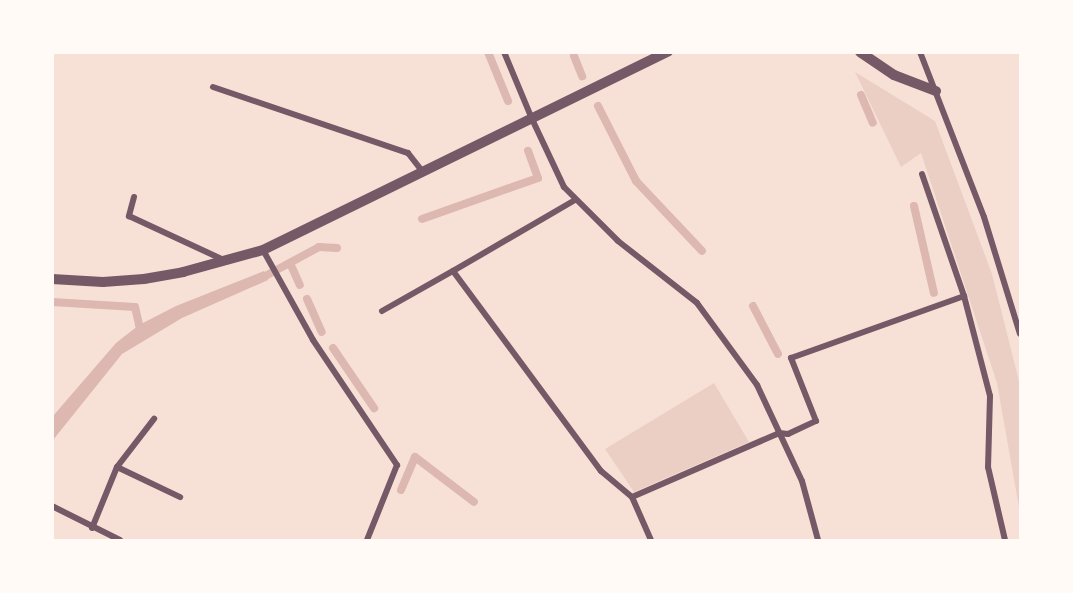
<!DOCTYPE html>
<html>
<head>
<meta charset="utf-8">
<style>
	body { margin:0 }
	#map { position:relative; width:1073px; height:593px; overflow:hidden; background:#f7e1d7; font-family:Inter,sans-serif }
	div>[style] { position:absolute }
	.green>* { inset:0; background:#ebcfc5 }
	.water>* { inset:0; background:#dcb8b0 }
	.stream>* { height:8px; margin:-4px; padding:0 4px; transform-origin:4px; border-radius:4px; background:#dcb8b0 }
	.minor>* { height:6px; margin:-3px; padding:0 3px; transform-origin:3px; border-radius:3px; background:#755966 }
	.tertiary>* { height:10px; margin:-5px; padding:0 5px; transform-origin:5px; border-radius:5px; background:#755966 }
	span { translate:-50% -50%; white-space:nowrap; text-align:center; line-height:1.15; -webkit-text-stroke:4.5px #fffaf5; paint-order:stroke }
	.frame { position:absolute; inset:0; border:54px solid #fffaf5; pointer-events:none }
</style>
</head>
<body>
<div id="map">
	<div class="green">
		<i style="clip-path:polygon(855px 72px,935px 121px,992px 274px,1020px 385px,1020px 513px,997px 383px,921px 153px,901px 167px)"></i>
		<i style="clip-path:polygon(714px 383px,749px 442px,634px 492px,605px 449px)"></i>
	</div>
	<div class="water">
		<i style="clip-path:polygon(264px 271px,268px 280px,182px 318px,122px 354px,53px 440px,53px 416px,116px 343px,139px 325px,176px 306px)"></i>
	</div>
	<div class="stream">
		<i style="left:488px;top:52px;width:53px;rotate:67.8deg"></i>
		<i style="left:574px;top:56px;width:22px;rotate:68deg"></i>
		<i style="left:861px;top:95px;width:30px;rotate:67deg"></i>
		<i style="left:598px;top:106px;width:84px;rotate:63.1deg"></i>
		<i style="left:636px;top:181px;width:96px;rotate:46.7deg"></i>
		<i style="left:914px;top:206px;width:89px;rotate:77.1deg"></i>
		<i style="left:422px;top:219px;width:123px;rotate:-19.5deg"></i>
		<i style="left:538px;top:178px;width:29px;rotate:-110deg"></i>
		<i style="left:290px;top:263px;width:24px;rotate:66deg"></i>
		<i style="left:258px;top:280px;width:69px;rotate:-28.4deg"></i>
		<i style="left:319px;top:247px;width:18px;rotate:3deg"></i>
		<i style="left:307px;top:299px;width:36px;rotate:66deg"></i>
		<i style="left:52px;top:302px;width:83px;rotate:3.4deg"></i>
		<i style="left:135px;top:307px;width:18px;rotate:77deg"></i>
		<i style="left:139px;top:325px;width:8px;rotate:60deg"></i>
		<i style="left:753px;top:306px;width:54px;rotate:62.5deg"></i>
		<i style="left:333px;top:348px;width:73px;rotate:55.7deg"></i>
		<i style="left:401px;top:490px;width:36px;rotate:-67deg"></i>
		<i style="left:415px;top:457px;width:74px;rotate:37.3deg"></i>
	</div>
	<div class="minor">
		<i style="left:504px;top:52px;width:73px;rotate:67.3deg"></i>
		<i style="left:532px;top:119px;width:75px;rotate:64.8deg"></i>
		<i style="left:564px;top:187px;width:76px;rotate:45deg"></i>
		<i style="left:618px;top:241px;width:100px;rotate:38.1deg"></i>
		<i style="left:697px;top:303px;width:102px;rotate:53.8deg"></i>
		<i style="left:757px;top:385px;width:106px;rotate:64.9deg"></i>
		<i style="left:802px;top:481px;width:61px;rotate:74.8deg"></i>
		<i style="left:920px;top:52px;width:177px;rotate:68.8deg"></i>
		<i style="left:984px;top:217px;width:122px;rotate:72.9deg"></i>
		<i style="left:213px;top:87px;width:206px;rotate:18.7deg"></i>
		<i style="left:408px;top:153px;width:24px;rotate:52deg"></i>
		<i style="left:922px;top:174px;width:129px;rotate:71deg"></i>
		<i style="left:964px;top:296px;width:103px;rotate:75.4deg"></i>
		<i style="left:990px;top:396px;width:71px;rotate:91.6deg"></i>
		<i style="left:988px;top:467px;width:75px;rotate:76.9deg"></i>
		<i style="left:134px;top:197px;width:20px;rotate:105deg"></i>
		<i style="left:129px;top:216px;width:105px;rotate:24.9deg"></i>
		<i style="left:575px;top:200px;width:141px;rotate:149.8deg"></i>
		<i style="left:453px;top:271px;width:249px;rotate:53.5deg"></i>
		<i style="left:601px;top:471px;width:40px;rotate:40deg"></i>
		<i style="left:632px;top:497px;width:47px;rotate:66.2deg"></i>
		<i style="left:263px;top:250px;width:103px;rotate:60.9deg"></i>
		<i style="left:313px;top:340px;width:151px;rotate:56.1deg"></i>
		<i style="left:397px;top:465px;width:81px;rotate:111.8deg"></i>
		<i style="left:382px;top:311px;width:81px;rotate:-29.4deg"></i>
		<i style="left:117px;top:467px;width:70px;rotate:25.5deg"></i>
		<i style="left:632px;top:497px;width:160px;rotate:-23.5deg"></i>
		<i style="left:779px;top:433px;width:9px;rotate:6deg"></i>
		<i style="left:788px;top:434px;width:31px;rotate:-25deg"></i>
		<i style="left:816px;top:421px;width:68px;rotate:-111.6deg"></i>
		<i style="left:791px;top:358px;width:184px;rotate:-19.7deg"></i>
		<i style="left:52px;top:506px;width:76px;rotate:26.6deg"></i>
		<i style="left:92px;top:528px;width:66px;rotate:-67.7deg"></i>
		<i style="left:117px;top:467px;width:61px;rotate:-52.4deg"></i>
	</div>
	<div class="tertiary">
		<i style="left:860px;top:52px;width:41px;rotate:34.1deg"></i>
		<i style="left:894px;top:75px;width:45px;rotate:20.9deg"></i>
		<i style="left:52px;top:279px;width:51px;rotate:3.4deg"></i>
		<i style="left:103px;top:282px;width:41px;rotate:-4.2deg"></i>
		<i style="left:144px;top:279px;width:40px;rotate:-10deg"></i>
		<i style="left:183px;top:272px;width:83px;rotate:-15.4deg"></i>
		<i style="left:263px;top:250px;width:451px;rotate:-26.1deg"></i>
	</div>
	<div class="frame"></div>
</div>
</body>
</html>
